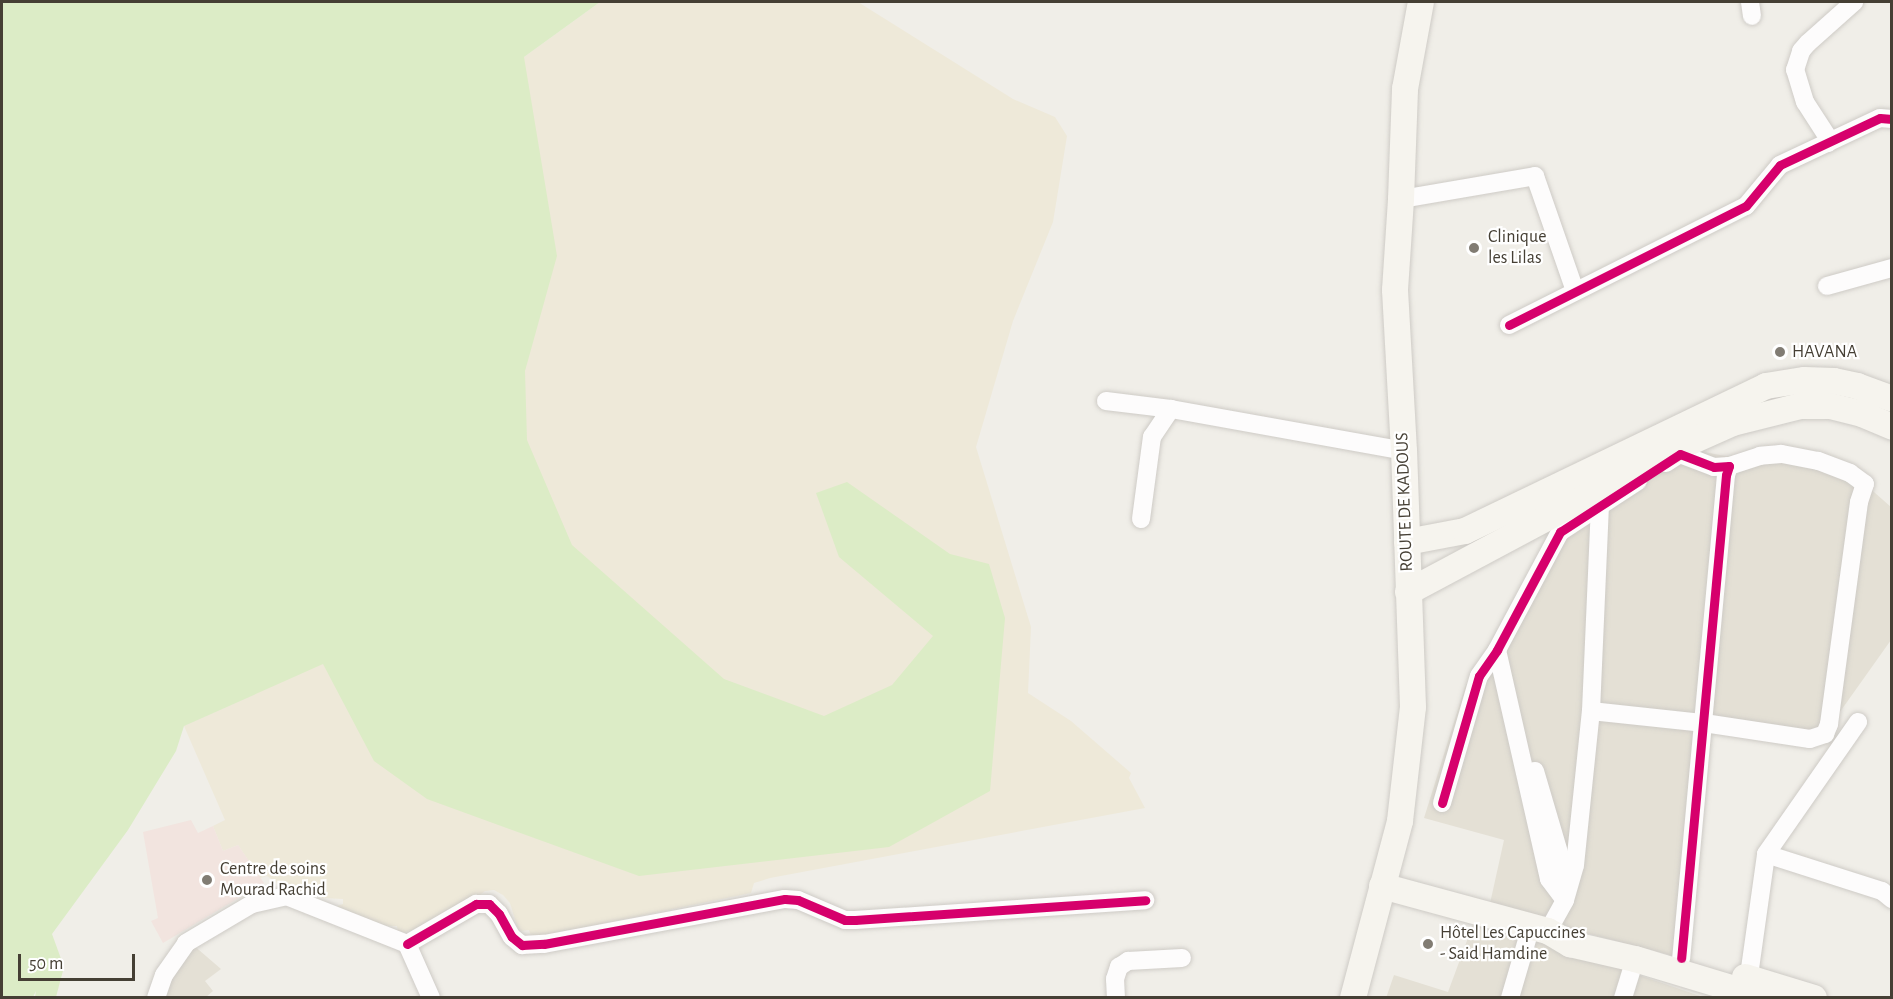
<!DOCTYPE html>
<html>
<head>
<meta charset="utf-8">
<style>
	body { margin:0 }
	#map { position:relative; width:1893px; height:999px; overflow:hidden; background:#f0eee8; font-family:"Alegreya Sans",sans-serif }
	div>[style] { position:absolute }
	.residential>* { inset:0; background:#e4e0d5 }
	.education>* { inset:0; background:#eee9d9 }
	.medical>* { inset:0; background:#f2e4df }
	.green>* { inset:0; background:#dcecc6 }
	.roads { filter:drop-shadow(0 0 2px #cecbc6) drop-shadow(0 0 2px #cecbc6) }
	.street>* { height:18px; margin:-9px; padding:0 9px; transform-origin:9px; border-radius:9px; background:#fdfcfc }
	.secondary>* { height:26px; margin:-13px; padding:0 13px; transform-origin:13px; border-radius:13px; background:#f6f4ee }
	.cycleway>* { height:9px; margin:-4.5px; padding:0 4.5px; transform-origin:4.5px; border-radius:4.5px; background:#d6006c }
	.dots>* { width:16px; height:16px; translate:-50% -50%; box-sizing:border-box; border:3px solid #fff; border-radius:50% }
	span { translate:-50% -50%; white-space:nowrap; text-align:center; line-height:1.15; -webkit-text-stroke:4.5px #fff; paint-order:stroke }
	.poi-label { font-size:18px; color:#453f34 }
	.left { translate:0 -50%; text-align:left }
	.street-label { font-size:18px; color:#453f34 }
	.frame { position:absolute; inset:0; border:3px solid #453f34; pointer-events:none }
	.scale { position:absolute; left:18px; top:954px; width:117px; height:27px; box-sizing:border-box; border:3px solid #453f34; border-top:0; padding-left:8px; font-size:18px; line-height:21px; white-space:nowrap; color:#453f34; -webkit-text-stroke:4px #fff; paint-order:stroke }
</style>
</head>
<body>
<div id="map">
	<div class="residential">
		<i style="clip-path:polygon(1683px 448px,1741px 459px,1788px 456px,1858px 478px,1891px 507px,1891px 640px,1820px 740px,1711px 730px,1678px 957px,1489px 908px,1504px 840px,1424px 818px,1465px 687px,1560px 521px)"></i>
		<i style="clip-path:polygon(1475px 919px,1703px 997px,1386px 998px,1394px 975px,1448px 992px)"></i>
		<i style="clip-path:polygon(192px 944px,221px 969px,205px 981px,213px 991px,206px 997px,162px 997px)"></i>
	</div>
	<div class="education">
		<i style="clip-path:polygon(600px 2px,858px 2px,1013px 99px,1055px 117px,1067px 136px,1053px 222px,1013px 321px,976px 447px,1031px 627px,1028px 693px,1071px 721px,1131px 773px,1129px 778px,1145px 808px,770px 878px,754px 883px,751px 893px,532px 938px,529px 930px,521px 931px,517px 926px,510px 903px,503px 895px,494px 890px,485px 891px,444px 922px,432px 928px,398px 933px,397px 926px,382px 926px,339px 910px,337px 906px,343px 904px,343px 899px,323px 898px,279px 884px,267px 876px,260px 878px,238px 845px,223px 851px,213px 826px,225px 820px,184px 726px,524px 57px)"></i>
	</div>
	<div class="medical">
		<i style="clip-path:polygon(191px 820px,198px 833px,213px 826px,223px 851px,238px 845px,264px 883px,163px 943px,151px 921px,158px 918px,143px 832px)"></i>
	</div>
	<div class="green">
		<i style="clip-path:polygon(2px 2px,600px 2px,524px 57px,557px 256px,525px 371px,527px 440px,572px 545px,724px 679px,824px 716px,892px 685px,933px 636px,839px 557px,816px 493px,847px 482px,950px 554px,989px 564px,1005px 618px,990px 791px,889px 847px,639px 876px,427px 799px,374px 761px,323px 664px,184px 726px,176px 751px,128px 830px,52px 934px,64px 967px,56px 997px,35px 997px,36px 991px,33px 997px,2px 997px)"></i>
	</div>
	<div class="roads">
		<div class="street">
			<i style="left:1750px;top:2px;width:14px;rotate:82deg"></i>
			<i style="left:1828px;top:143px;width:7px;rotate:-98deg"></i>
			<i style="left:1827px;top:136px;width:40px;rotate:-122.9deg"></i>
			<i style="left:1805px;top:102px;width:34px;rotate:-107deg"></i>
			<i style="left:1795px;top:70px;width:20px;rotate:-72deg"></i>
			<i style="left:1801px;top:51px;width:11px;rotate:-49deg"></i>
			<i style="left:1808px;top:43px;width:62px;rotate:-41.7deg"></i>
			<i style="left:1401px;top:199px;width:136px;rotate:-9.7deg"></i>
			<i style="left:1535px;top:176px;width:122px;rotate:70.8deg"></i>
			<i style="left:1827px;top:286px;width:67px;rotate:-15.5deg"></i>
			<i style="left:1509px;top:325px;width:265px;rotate:-26.7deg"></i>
			<i style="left:1746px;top:206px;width:53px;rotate:-50.3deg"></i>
			<i style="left:1780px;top:165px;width:110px;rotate:-25.2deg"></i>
			<i style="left:1880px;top:118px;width:12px;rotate:5deg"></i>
			<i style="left:1106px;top:401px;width:65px;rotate:7deg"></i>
			<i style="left:1171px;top:409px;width:237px;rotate:10.2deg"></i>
			<i style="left:1666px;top:463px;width:17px;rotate:-33deg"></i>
			<i style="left:1680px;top:454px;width:36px;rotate:21deg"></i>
			<i style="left:1714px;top:467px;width:15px;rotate:-4deg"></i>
			<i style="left:1729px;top:466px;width:9px;rotate:108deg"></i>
			<i style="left:1726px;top:475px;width:485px;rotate:95.3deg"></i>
			<i style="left:1141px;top:519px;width:83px;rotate:-82.4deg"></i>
			<i style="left:1152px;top:437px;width:34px;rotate:-56deg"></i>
			<i style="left:1497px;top:650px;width:235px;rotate:77.2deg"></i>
			<i style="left:1549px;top:879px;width:26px;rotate:53deg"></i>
			<i style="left:1591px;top:711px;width:114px;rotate:6.1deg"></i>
			<i style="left:1704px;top:723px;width:107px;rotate:8.6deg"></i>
			<i style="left:1810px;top:739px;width:16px;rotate:-18deg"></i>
			<i style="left:1825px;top:734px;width:11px;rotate:-68deg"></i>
			<i style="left:1829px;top:724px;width:224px;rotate:-82.3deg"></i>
			<i style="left:1859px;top:502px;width:19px;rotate:-72deg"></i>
			<i style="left:1865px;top:484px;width:19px;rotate:-144deg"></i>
			<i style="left:1850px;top:473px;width:34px;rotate:-159deg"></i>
			<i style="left:1818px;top:461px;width:38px;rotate:-169deg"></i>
			<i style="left:1781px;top:454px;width:21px;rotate:175deg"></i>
			<i style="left:1760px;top:456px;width:33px;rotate:162deg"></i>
			<i style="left:1535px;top:771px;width:117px;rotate:73.6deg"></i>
			<i style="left:1442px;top:803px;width:132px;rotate:-73.8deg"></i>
			<i style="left:1479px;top:676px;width:32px;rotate:-55deg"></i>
			<i style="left:1497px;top:650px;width:134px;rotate:-61.9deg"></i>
			<i style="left:1560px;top:532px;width:93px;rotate:-33.2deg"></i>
			<i style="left:1766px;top:854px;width:122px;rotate:17.7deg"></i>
			<i style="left:1882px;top:891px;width:13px;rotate:39deg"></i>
			<i style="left:1548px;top:931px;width:35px;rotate:-61deg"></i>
			<i style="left:1565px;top:900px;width:36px;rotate:-74deg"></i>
			<i style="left:1575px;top:865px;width:155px;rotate:-84.1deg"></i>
			<i style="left:1591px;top:711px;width:205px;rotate:-87.5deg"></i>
			<i style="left:407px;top:944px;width:80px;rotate:-30.1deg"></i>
			<i style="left:476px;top:904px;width:13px"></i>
			<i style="left:489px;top:904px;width:14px;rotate:45deg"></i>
			<i style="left:499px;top:914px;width:26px;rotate:61deg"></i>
			<i style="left:512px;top:937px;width:13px;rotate:39deg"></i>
			<i style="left:522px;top:945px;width:22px;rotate:-3deg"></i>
			<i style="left:544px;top:944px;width:245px;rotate:-10.6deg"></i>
			<i style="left:785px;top:899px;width:13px;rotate:4deg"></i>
			<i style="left:798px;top:900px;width:51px;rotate:23.1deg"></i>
			<i style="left:845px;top:920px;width:10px"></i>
			<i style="left:855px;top:920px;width:291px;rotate:-3.9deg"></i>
			<i style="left:1747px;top:990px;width:137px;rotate:-82deg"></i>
			<i style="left:1766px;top:854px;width:161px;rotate:-55.1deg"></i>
			<i style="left:156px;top:998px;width:24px;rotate:-71deg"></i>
			<i style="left:164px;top:975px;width:39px;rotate:-55deg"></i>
			<i style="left:186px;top:943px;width:77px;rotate:-30.6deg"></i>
			<i style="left:252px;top:904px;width:35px;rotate:-13deg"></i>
			<i style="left:286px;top:896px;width:130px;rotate:21.6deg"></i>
			<i style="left:407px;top:944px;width:59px;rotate:66deg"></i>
			<i style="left:1116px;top:998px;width:19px;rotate:-93deg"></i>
			<i style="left:1115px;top:979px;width:13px;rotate:-72deg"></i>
			<i style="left:1119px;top:967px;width:11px;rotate:-34deg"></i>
			<i style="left:1128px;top:961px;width:54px;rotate:-3.2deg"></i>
			<i style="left:1510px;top:998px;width:75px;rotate:-73.7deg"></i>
			<i style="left:1623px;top:998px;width:41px;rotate:-72.9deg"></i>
		</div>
		<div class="secondary">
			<i style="left:1407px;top:542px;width:59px;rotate:-10.7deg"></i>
			<i style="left:1465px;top:531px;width:334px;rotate:-25.7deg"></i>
			<i style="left:1766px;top:386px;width:39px;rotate:-9deg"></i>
			<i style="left:1805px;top:380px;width:29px;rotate:2deg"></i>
			<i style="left:1834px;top:381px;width:24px;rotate:12deg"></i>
			<i style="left:1857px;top:386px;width:37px;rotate:20deg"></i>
			<i style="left:1408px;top:592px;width:310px;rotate:-28.1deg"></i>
			<i style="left:1681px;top:446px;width:57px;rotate:-23.9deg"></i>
			<i style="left:1733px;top:423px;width:69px;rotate:-14.2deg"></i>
			<i style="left:1800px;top:406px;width:30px"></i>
			<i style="left:1830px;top:406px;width:33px;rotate:14deg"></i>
			<i style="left:1862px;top:414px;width:33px;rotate:23deg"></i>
			<i style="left:1382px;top:886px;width:172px;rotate:15.2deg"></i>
			<i style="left:1548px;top:931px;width:26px;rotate:31deg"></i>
			<i style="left:1570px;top:944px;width:67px;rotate:13deg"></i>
			<i style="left:1635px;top:959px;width:135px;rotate:16.8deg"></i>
			<i style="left:1745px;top:977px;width:72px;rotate:16.9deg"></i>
			<i style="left:1353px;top:998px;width:183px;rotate:-75.1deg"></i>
			<i style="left:1400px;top:821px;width:115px;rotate:-83.5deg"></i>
			<i style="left:1413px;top:707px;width:256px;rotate:-92deg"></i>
			<i style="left:1404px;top:451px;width:161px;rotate:-93.2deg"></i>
			<i style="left:1395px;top:290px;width:91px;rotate:-86.2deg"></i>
			<i style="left:1401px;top:199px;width:110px;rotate:-87.9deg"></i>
			<i style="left:1405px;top:89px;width:88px;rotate:-79.6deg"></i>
		</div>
	</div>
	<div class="cycleway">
		<i style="left:1509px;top:325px;width:265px;rotate:-26.7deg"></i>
		<i style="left:1746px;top:206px;width:53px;rotate:-50.3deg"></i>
		<i style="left:1780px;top:165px;width:110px;rotate:-25.2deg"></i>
		<i style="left:1880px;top:118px;width:12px;rotate:5deg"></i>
		<i style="left:1442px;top:803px;width:132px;rotate:-73.8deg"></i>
		<i style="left:1479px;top:676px;width:32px;rotate:-55deg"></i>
		<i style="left:1497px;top:650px;width:134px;rotate:-61.9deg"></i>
		<i style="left:1560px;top:532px;width:143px;rotate:-33deg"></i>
		<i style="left:1680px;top:454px;width:36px;rotate:21deg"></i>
		<i style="left:1714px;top:467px;width:15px;rotate:-4deg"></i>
		<i style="left:1729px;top:466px;width:9px;rotate:108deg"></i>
		<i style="left:1726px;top:475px;width:485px;rotate:95.3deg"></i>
		<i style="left:407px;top:944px;width:80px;rotate:-30.1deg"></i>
		<i style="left:476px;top:904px;width:13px"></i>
		<i style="left:489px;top:904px;width:14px;rotate:45deg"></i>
		<i style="left:499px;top:914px;width:26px;rotate:61deg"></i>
		<i style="left:512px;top:937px;width:13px;rotate:39deg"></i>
		<i style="left:522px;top:945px;width:22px;rotate:-3deg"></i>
		<i style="left:544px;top:944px;width:245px;rotate:-10.6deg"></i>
		<i style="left:785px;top:899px;width:13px;rotate:4deg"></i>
		<i style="left:798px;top:900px;width:51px;rotate:23.1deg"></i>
		<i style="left:845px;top:920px;width:10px"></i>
		<i style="left:855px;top:920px;width:291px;rotate:-3.9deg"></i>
	</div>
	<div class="dots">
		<i style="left:1474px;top:248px;background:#817c73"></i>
		<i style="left:1780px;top:352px;background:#817c73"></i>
		<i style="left:207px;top:880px;background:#817c73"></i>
		<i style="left:1428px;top:944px;background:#817c73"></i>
	</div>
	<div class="poi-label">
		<span class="left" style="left:1488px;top:248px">Clinique<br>les Lilas</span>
		<span class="left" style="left:1792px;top:352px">HAVANA</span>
		<span class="left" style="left:220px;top:880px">Centre de soins<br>Mourad Rachid</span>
		<span class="left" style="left:1440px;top:944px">Hôtel Les Capuccines<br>- Said Hamdine</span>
	</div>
	<div class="street-label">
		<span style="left:1405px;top:502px;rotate:-92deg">ROUTE DE KADOUS</span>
	</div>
	<div class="frame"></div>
	<div class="scale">50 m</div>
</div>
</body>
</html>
